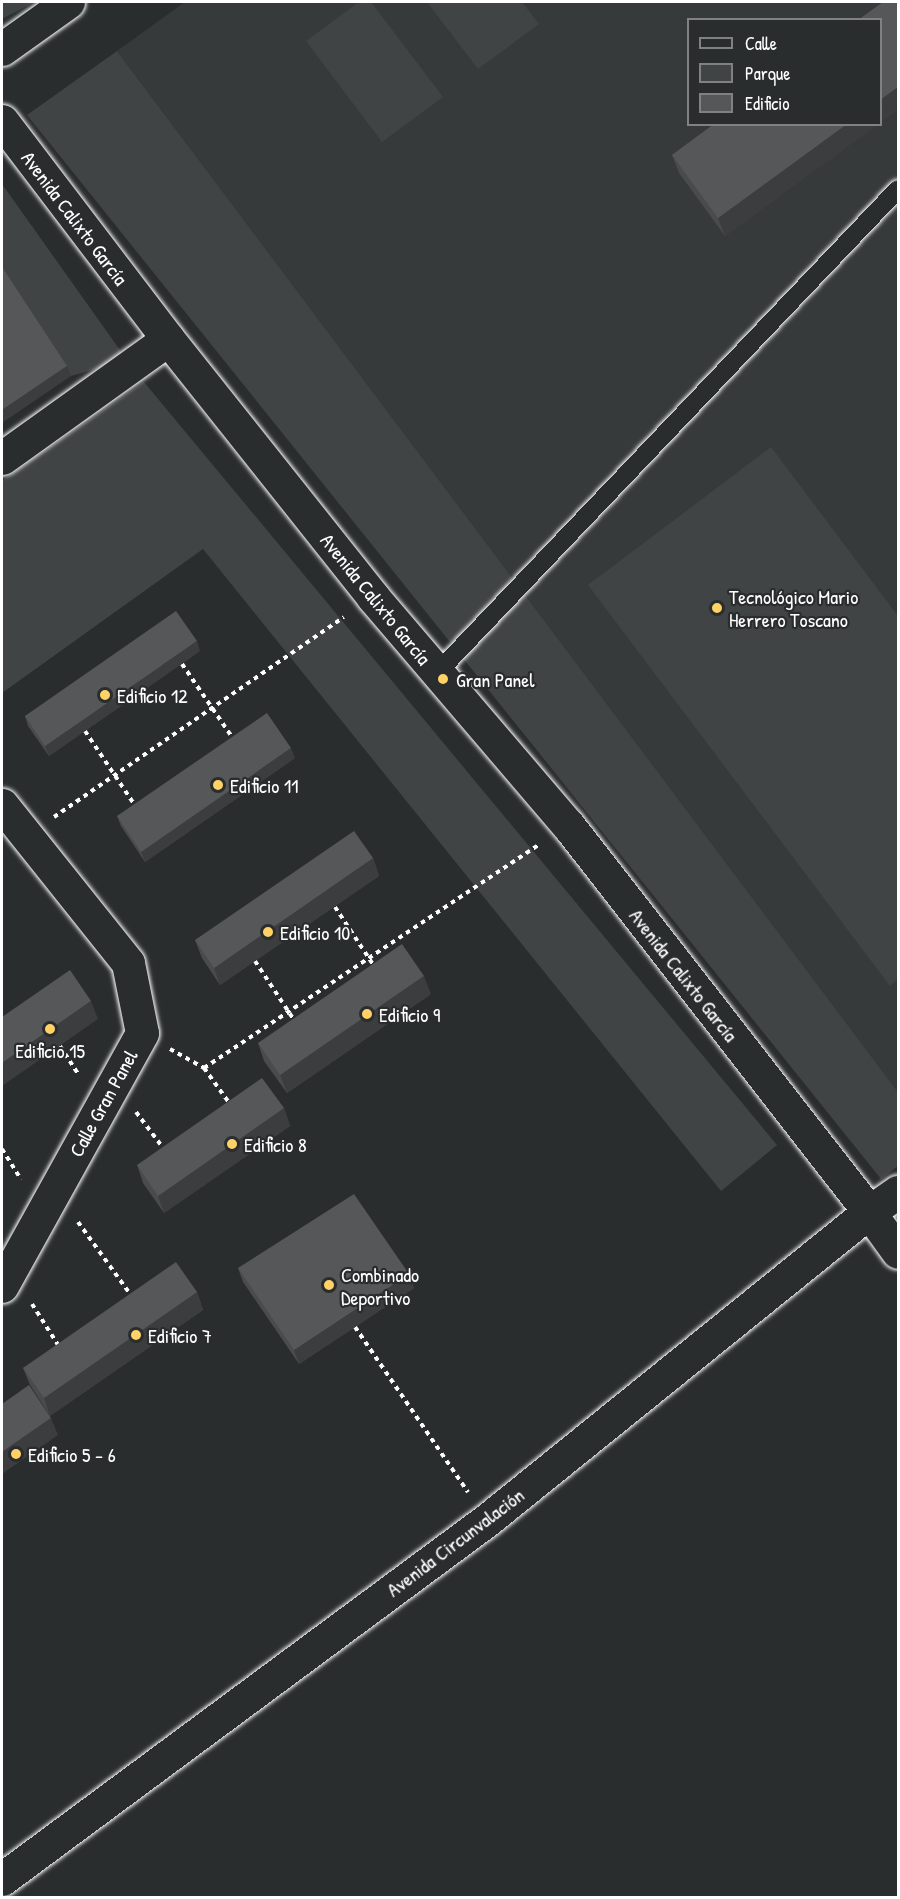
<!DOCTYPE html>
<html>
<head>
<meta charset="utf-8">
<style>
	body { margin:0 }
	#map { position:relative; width:900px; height:1899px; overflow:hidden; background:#2a2d2e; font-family:"Patrick Hand",sans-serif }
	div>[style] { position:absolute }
	.built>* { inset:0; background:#373a3b }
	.green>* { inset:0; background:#414445 }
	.path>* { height:4px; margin-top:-2px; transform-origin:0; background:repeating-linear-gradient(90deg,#fff 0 4.5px,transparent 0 9px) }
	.roads { filter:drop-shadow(0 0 2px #fff) drop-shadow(0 0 2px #fff) }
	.service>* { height:18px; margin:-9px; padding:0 9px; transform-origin:9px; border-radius:9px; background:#2a2d2e }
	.minor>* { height:33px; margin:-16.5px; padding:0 16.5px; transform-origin:16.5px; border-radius:16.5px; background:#2a2d2e }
	.primary>* { height:33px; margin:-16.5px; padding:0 16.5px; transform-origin:16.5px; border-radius:16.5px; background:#2a2d2e }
	.trunk>* { height:33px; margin:-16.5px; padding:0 16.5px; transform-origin:16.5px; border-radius:16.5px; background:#2a2d2e }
	.wall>* { inset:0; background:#494b4c }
	.shaded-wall>* { inset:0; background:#3c3d3e }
	.building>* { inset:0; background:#555758 }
	.dots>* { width:16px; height:16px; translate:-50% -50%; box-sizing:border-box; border:3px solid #2a2d2e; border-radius:50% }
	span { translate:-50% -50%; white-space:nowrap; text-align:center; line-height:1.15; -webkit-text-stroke:4.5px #2a2d2e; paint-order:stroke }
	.street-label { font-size:20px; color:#fff }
	.poi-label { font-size:20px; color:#fff }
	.left { translate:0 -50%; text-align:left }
	.frame { position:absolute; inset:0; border:3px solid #fff; pointer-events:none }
	.legend { position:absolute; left:687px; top:18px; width:195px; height:108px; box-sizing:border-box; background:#2a2d2e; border:2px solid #7f8182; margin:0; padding:8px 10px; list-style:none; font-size:18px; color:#fff }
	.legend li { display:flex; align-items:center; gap:12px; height:30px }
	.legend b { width:30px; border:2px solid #7f8182 }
</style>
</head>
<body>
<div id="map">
	<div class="built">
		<i style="clip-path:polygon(evenodd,185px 2px,898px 2px,898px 1092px,117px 51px,185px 2px,688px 20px,880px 20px,880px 124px,688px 124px,688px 20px)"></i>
	</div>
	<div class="green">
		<i style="clip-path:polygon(2px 2px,34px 2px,2px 19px)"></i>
		<i style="clip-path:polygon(359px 2px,371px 2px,443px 97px,382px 142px,306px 41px)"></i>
		<i style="clip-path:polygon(427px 2px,522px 2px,539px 24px,478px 69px)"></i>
		<i style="clip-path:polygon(117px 51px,898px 1092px,898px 1166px,881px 1179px,27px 115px)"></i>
		<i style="clip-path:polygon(2px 184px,127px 360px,71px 376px,2px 271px)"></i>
		<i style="clip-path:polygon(144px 382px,777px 1145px,721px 1191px,203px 549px,2px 693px,2px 481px)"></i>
		<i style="clip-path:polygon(771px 447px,898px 616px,898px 979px,890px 986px,588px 585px)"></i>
	</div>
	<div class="path">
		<i style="left:182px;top:664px;width:92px;rotate:55.6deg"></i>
		<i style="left:85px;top:731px;width:92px;rotate:56.1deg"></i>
		<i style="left:54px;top:817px;width:352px;rotate:-34.6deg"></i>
		<i style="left:335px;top:907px;width:71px;rotate:56.5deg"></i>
		<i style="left:255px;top:961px;width:74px;rotate:56.5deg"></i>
		<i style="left:60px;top:1046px;width:35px;rotate:57deg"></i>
		<i style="left:170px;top:1049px;width:39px;rotate:29deg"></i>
		<i style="left:204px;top:1068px;width:44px;rotate:54.2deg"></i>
		<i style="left:204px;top:1068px;width:404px;rotate:-33.7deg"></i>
		<i style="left:136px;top:1112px;width:46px;rotate:52.9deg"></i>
		<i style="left:2px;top:1149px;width:36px;rotate:58deg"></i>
		<i style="left:78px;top:1222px;width:94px;rotate:54.1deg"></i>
		<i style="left:32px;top:1304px;width:52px;rotate:57.5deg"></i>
		<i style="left:355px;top:1327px;width:200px;rotate:55.6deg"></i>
	</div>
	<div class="roads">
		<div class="service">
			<i style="left:437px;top:673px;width:668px;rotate:-46.39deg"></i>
		</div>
		<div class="minor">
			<i style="left:2px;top:49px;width:81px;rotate:-35.5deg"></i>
			<i style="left:2px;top:458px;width:204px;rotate:-35.6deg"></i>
			<i style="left:2px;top:805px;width:202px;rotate:51.4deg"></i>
			<i style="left:128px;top:963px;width:71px;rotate:78.7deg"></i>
			<i style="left:142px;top:1033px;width:289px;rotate:119deg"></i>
			<i style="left:869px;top:1212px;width:49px;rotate:54.1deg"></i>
		</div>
		<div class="primary">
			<i style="left:2px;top:121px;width:274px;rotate:52.7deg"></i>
			<i style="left:168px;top:339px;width:330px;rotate:51.5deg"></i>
			<i style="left:373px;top:597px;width:300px;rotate:49.5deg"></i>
			<i style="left:568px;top:825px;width:490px;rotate:52.1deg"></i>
		</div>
		<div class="trunk">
			<i style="left:2px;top:1879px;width:603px;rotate:-36.51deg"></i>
			<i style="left:487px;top:1520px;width:491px;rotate:-38.9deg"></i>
			<i style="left:869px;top:1212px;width:35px;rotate:-35deg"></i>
		</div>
	</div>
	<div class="wall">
		<i style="clip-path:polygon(714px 124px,878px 124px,725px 236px,679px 173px,672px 155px)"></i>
		<i style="clip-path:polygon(200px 651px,49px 756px,28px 726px,25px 716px)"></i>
		<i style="clip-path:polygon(295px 758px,145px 862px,121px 826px,117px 816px)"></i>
		<i style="clip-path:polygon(373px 858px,379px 876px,220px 985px,202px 958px,195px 940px)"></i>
		<i style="clip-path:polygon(431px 994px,287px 1093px,264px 1061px,258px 1043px)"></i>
		<i style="clip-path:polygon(284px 1108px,290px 1126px,164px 1213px,143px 1183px,137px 1165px)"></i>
		<i style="clip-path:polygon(238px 1268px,409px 1274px,414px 1288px,299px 1364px,243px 1282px)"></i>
		<i style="clip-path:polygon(197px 1292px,203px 1310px,50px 1416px,30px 1385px,23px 1368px)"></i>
	</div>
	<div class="shaded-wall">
		<i style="clip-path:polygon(898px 87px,898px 110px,880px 123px,880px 100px)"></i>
		<i style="clip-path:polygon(847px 124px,878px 124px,725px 236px,718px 218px)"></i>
		<i style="clip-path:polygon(67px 366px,71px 376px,2px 423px,2px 410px)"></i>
		<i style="clip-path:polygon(197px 641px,200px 651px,49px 756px,45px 746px)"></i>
		<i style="clip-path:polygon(291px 748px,295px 758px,145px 862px,141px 852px)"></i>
		<i style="clip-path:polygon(373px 858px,379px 876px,220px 985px,214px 968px)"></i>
		<i style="clip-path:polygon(424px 976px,431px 994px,287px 1093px,280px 1075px)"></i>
		<i style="clip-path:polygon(91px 1001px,98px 1019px,2px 1086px,2px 1063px)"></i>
		<i style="clip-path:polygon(284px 1108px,290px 1126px,164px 1213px,158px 1196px)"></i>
		<i style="clip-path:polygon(409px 1274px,414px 1288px,299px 1364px,294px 1350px)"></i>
		<i style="clip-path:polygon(197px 1292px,203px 1310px,50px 1416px,44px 1398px)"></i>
		<i style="clip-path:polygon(51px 1418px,58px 1435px,2px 1474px,2px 1452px)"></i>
	</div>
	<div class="building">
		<i style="clip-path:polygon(883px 2px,898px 2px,898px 87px,880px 100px,880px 20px,858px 20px)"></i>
		<i style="clip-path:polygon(714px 124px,847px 124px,718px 218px,672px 155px)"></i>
		<i style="clip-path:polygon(2px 267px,67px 366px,2px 410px)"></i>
		<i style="clip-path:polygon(176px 611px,197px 641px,45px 746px,25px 716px)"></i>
		<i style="clip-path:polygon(267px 713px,291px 748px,141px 852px,117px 816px)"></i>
		<i style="clip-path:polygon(354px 831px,373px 858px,214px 968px,195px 940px)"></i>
		<i style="clip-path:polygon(402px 944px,424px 976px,280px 1075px,258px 1043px)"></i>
		<i style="clip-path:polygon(70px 970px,91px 1001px,2px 1063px,2px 1017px)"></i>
		<i style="clip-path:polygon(262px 1078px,284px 1108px,158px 1196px,137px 1165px)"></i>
		<i style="clip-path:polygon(354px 1194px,409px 1274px,294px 1350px,238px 1268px)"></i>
		<i style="clip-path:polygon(176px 1262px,197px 1292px,44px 1398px,23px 1368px)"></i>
		<i style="clip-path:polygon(29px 1385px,51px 1418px,2px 1452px,2px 1404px)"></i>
	</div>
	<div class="dots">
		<i style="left:717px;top:608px;background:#ffd166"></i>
		<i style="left:443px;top:679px;background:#ffd166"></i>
		<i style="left:105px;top:695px;background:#ffd166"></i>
		<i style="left:218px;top:785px;background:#ffd166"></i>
		<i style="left:268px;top:932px;background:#ffd166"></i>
		<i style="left:367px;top:1014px;background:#ffd166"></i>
		<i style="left:50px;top:1029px;background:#ffd166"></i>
		<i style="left:232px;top:1144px;background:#ffd166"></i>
		<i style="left:329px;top:1285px;background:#ffd166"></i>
		<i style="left:136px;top:1335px;background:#ffd166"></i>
		<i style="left:16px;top:1454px;background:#ffd166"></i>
	</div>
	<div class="street-label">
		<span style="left:75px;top:218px;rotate:53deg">Avenida Calixto García</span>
		<span style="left:376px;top:599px;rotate:51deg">Avenida Calixto García</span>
		<span style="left:684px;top:975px;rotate:52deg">Avenida Calixto García</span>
		<span style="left:103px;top:1103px;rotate:-61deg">Calle Gran Panel</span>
		<span style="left:455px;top:1542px;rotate:-37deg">Avenida Circunvalación</span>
	</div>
	<div class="poi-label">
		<span class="left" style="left:729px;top:608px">Tecnológico Mario<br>Herrero Toscano</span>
		<span class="left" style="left:456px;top:679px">Gran Panel</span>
		<span class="left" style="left:117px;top:695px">Edificio 12</span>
		<span class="left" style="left:230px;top:785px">Edificio 11</span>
		<span class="left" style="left:280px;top:932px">Edificio 10</span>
		<span class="left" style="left:379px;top:1014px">Edificio 9</span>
		<span style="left:50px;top:1050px">Edificio 15</span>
		<span class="left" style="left:244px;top:1144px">Edificio 8</span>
		<span class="left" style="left:341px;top:1286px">Combinado<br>Deportivo</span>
		<span class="left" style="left:148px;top:1335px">Edificio 7</span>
		<span class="left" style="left:28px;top:1454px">Edificio 5 - 6</span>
	</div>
	<div class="frame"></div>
	<ul class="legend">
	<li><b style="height:8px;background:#2a2d2e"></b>Calle</li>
	<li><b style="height:16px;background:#414445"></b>Parque</li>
	<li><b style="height:16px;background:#555758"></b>Edificio</li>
	</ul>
</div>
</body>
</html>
